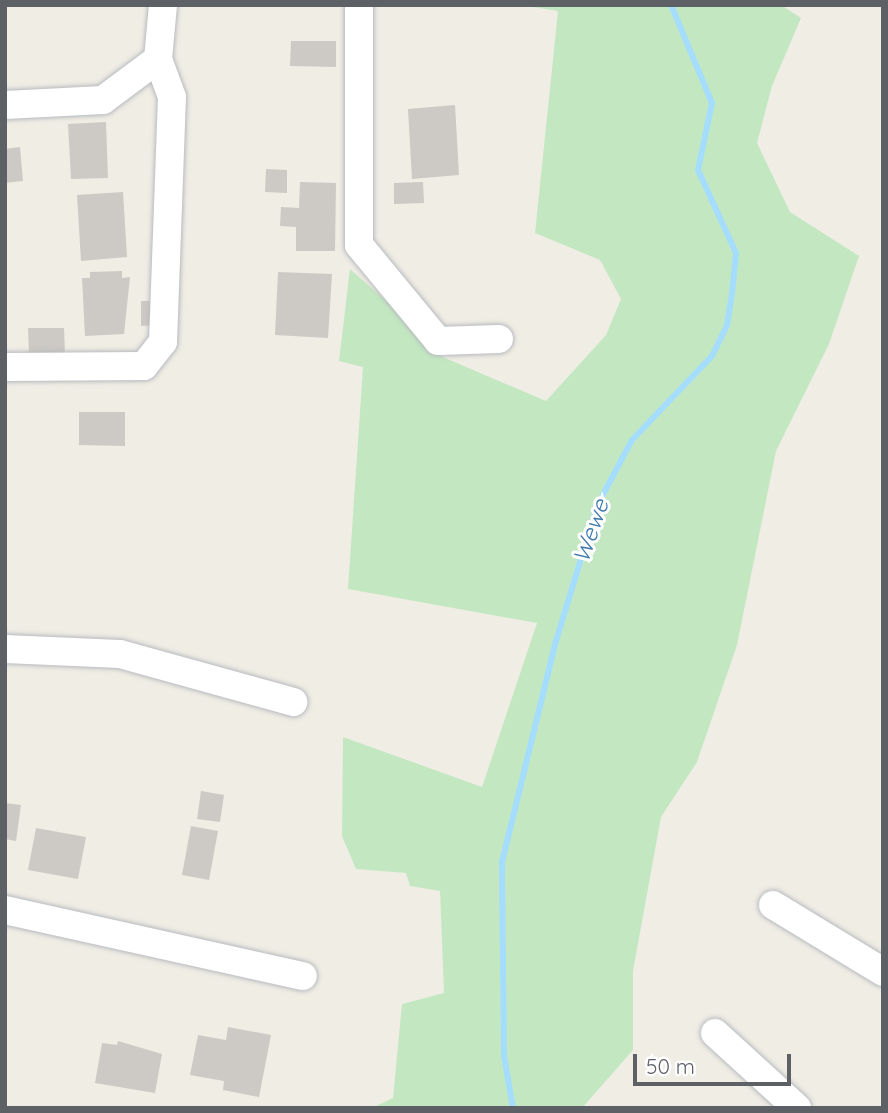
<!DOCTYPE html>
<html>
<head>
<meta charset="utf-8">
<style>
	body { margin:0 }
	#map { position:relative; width:888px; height:1113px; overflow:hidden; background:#f0ede5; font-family:Quicksand,sans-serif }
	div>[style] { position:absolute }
	.green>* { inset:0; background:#c3e8c1 }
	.stream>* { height:6px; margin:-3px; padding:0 3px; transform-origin:3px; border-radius:3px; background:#a5ddff }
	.building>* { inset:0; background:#cdc9c4 }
	.roads { filter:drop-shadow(0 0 2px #b7bbbf) drop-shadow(0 0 2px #b7bbbf) }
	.minor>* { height:28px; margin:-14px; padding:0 14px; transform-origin:14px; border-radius:14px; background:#fff }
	span { translate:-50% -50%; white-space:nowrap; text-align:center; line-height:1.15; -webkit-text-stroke:6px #fff; paint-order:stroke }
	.water-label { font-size:23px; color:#3c79ad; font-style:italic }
	.frame { position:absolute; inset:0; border:7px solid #5d6166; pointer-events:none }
	.scale { position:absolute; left:633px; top:1054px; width:158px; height:32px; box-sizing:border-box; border:4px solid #5d6166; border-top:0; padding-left:9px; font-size:21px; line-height:24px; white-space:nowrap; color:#5d6166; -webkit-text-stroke:5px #fff; paint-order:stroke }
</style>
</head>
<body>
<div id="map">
	<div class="green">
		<i style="clip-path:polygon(520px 5px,781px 5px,801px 18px,772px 86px,757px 143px,790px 212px,859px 256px,829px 344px,776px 451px,737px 645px,697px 762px,661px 817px,633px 971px,633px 1050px,582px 1108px,372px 1108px,393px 1098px,402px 1004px,444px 993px,440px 891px,410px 886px,406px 873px,356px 869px,342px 836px,343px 737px,482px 787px,537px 623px,348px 589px,363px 367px,339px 361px,350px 269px,392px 306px,431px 352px,546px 401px,606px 335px,621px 299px,600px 260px,535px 233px,558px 11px)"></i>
	</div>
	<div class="stream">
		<i style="left:513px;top:1108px;width:53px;rotate:-99.8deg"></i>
		<i style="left:504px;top:1056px;width:194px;rotate:-90.6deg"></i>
		<i style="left:502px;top:862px;width:228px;rotate:-76.3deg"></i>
		<i style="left:556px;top:641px;width:141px;rotate:-73.1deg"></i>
		<i style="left:597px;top:506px;width:75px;rotate:-62.1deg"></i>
		<i style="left:632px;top:440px;width:116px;rotate:-46.4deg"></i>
		<i style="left:712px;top:356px;width:34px;rotate:-64deg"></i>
		<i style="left:727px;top:325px;width:31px;rotate:-81deg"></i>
		<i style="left:732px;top:294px;width:41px;rotate:-84.4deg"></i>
		<i style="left:736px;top:253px;width:91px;rotate:-114.6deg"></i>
		<i style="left:698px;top:170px;width:68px;rotate:-78.2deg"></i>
		<i style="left:712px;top:103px;width:106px;rotate:-112.7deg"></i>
	</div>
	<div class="building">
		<i style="clip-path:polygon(291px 41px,336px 41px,336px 67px,290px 66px)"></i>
		<i style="clip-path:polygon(455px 105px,459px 175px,412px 179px,408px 109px)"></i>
		<i style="clip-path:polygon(106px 122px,108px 178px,71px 179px,68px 124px)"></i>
		<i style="clip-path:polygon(20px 147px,23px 181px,5px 183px,5px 149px)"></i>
		<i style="clip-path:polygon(266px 169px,287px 170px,287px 193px,265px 192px)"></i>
		<i style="clip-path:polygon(300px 182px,336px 183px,335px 251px,296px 251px,296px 227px,280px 226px,281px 207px,299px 208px)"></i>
		<i style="clip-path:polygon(423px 182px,424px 203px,394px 204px,394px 183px)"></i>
		<i style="clip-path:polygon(123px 192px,127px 257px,81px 261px,77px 195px)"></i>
		<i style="clip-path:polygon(122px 271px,122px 278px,130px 277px,124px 334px,85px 336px,82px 278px,90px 278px,90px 272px)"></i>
		<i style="clip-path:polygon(278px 272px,332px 274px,328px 338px,275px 335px)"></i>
		<i style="clip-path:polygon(141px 301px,153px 301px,153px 325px,141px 326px)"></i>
		<i style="clip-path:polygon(28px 328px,64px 328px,65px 355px,29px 355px)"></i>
		<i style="clip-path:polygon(79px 412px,125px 412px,125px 446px,79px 445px)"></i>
		<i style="clip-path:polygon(201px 791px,224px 795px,220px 822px,197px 819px)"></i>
		<i style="clip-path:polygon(5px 803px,21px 805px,16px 841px,5px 839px)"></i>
		<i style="clip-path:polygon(191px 826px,218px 831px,209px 880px,182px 875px)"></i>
		<i style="clip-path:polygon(36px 828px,86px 837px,78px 879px,28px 870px)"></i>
		<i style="clip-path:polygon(228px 1027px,271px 1035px,259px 1097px,223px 1090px,224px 1081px,190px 1075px,198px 1035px,226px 1040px)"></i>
		<i style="clip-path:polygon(118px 1041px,162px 1054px,155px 1093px,95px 1083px,102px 1043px,117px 1045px)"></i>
	</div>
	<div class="roads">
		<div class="minor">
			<i style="left:359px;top:5px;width:240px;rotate:90deg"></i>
			<i style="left:359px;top:245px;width:124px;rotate:50.5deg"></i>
			<i style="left:438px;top:341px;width:61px;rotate:-1.9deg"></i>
			<i style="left:5px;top:105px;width:98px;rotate:-2.9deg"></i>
			<i style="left:103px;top:100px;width:69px;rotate:-36.7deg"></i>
			<i style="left:5px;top:367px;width:139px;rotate:-0.4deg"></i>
			<i style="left:144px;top:366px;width:31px;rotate:-52deg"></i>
			<i style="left:163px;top:342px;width:245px;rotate:-87.9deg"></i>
			<i style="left:172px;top:97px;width:40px;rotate:-110.2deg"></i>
			<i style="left:158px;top:59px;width:54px;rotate:-84.7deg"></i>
			<i style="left:5px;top:649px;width:115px;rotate:2.5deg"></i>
			<i style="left:120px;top:654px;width:180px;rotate:15.5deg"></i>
			<i style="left:773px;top:905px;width:129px;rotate:31.3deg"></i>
			<i style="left:5px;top:910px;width:305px;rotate:12.5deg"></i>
			<i style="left:715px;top:1033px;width:111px;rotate:42.4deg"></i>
		</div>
	</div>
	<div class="water-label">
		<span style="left:591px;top:531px;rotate:-71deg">Wewe</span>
	</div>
	<div class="frame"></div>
	<div class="scale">50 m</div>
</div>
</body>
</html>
